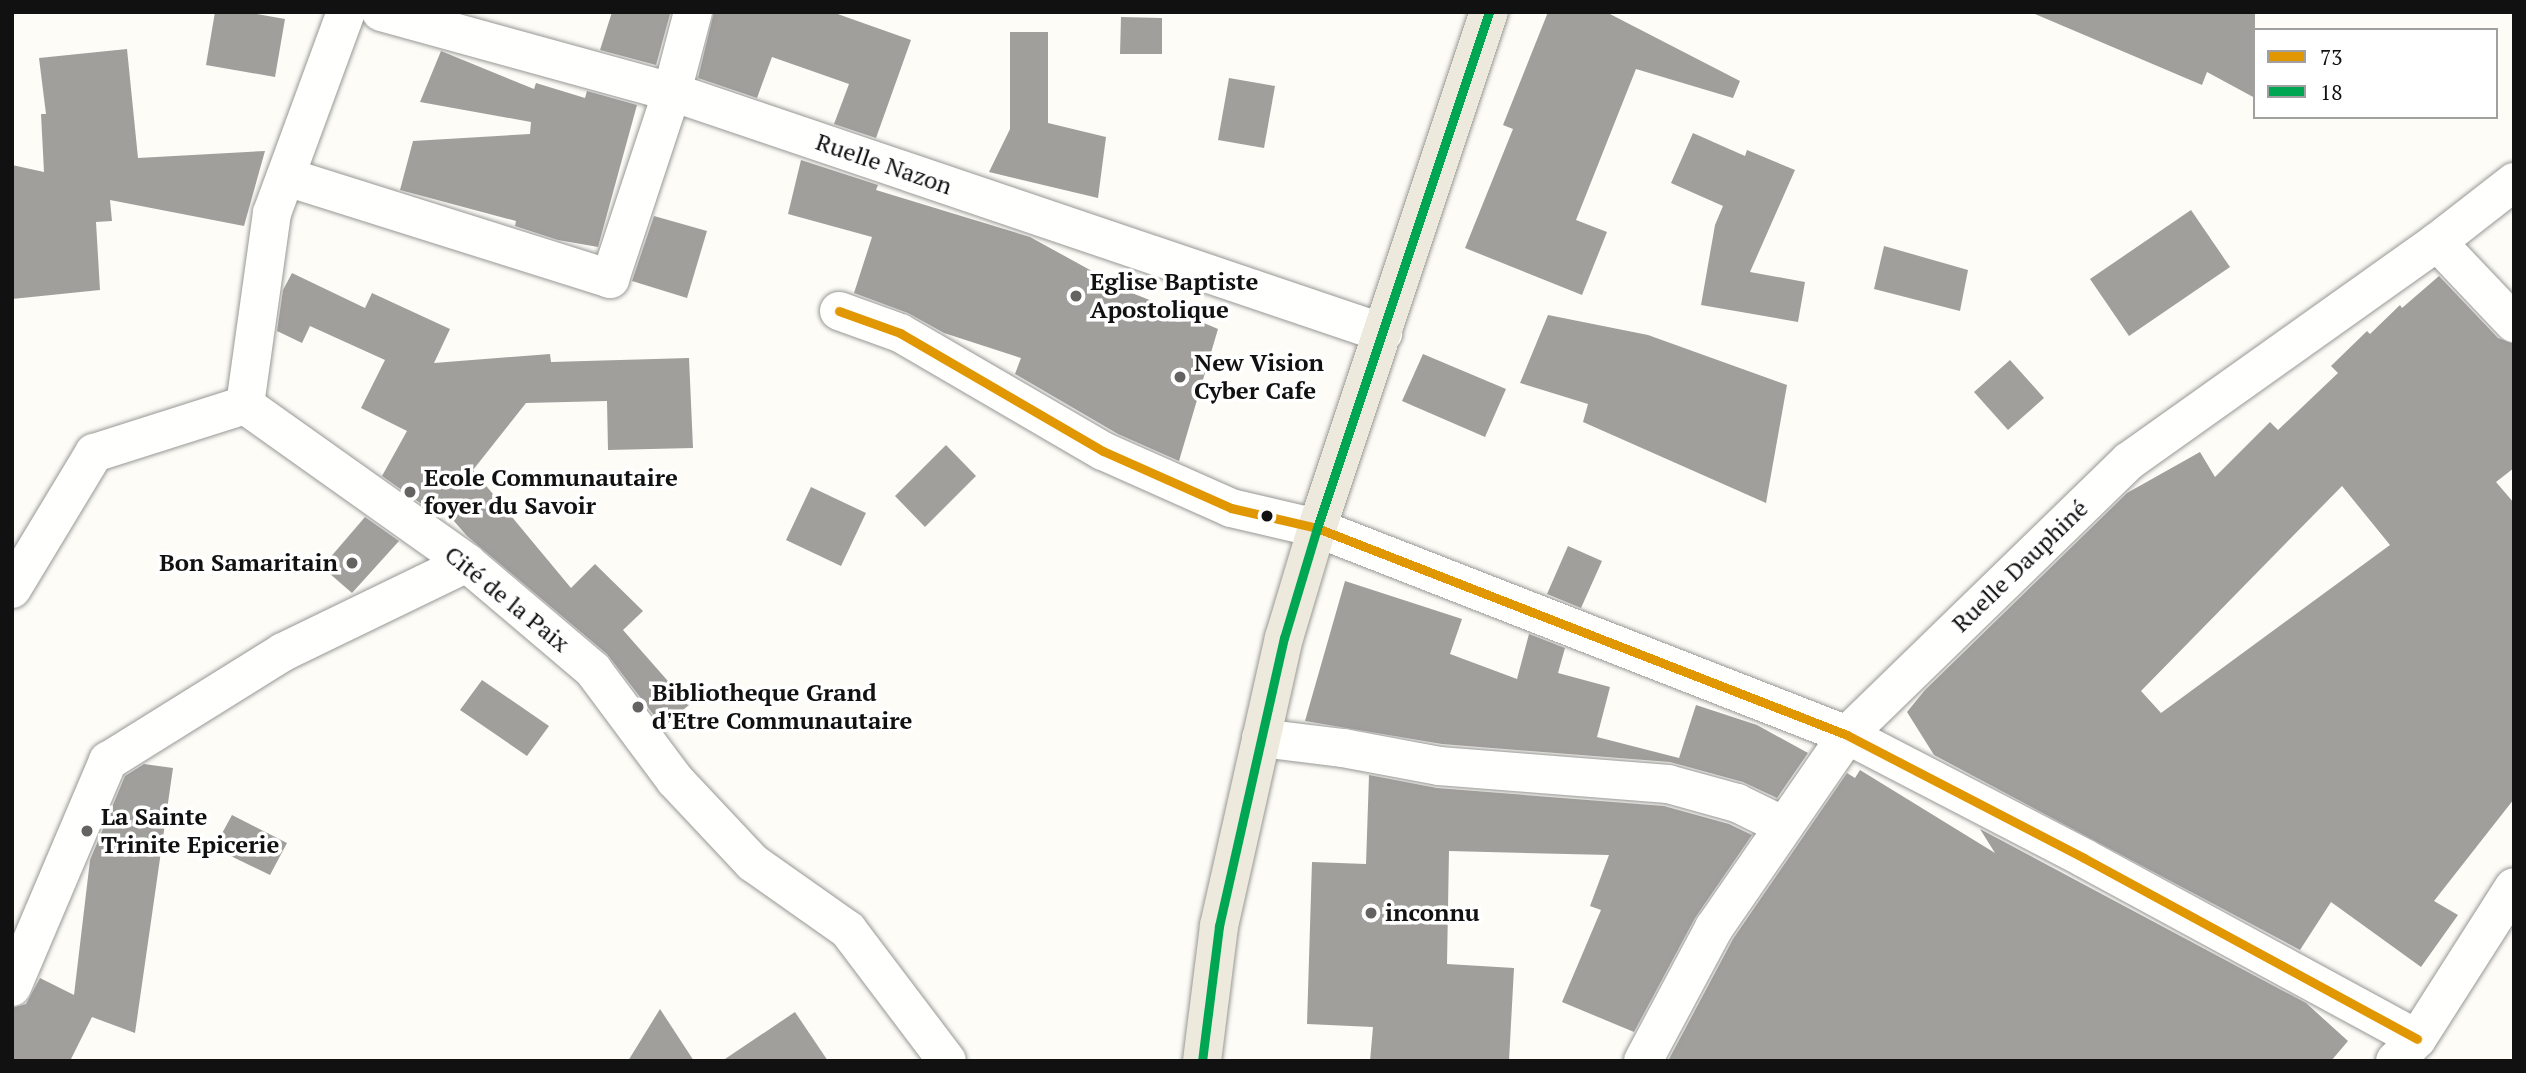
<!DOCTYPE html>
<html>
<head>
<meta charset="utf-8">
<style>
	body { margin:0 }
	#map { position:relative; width:2526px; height:1073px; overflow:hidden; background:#fdfcf7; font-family:"PT Serif",serif }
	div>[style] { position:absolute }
	.building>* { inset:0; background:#a19f9c }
	.roads { filter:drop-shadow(0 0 2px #979795) drop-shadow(0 0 2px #979795) }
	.minor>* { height:38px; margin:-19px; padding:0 19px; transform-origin:19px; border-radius:19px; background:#fffffe }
	.major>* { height:38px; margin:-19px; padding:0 19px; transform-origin:19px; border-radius:19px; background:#ede9dc }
	.bus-1>* { height:9px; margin:-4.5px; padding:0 4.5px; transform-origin:4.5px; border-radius:4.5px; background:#e09702 }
	.bus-2>* { height:9px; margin:-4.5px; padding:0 4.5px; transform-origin:4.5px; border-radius:4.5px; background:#00a651 }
	.dots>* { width:19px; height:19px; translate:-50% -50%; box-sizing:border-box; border:4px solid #fff; border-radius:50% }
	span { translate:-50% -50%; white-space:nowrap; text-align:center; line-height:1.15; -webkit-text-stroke:7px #fff; paint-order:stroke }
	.street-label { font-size:24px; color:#111 }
	.poi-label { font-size:24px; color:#111; font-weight:700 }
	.left { translate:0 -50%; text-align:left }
	.right { translate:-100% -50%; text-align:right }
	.frame { position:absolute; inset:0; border:14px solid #111; pointer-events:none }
	.legend { position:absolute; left:2253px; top:28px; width:245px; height:91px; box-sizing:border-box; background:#fff; border:2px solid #a0a0a0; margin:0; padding:9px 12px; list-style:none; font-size:21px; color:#111 }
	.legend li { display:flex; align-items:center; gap:14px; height:35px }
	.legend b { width:35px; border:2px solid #a0a0a0 }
</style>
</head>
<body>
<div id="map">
	<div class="building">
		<i style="clip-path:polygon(215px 12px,246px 12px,285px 19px,275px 77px,206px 65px)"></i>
		<i style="clip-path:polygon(612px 12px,670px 14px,656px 65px,600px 50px)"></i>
		<i style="clip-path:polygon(714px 12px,832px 12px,911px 40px,876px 138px,834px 124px,849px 84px,772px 57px,757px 98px,698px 78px)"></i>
		<i style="clip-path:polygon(1548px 12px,1606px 12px,1740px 81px,1733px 98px,1636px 69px,1576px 220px,1607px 232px,1582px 295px,1465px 248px,1513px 129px,1503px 125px)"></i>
		<i style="clip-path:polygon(2030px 12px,2255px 12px,2255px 98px,2207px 72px,2202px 85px)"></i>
		<i style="clip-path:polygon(1121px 17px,1162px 18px,1162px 54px,1120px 54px)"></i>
		<i style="clip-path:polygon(1010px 32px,1048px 32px,1048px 123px,1106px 137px,1098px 198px,989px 172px,1010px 129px)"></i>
		<i style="clip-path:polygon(127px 49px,138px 158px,265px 151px,244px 226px,110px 200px,112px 221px,96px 222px,100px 290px,12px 299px,12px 165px,44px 172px,41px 114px,46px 114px,39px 58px)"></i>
		<i style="clip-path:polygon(441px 51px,534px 89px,536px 83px,585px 98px,587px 91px,637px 105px,598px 247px,558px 240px,515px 226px,516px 221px,400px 190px,413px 141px,530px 134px,531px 122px,420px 102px)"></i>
		<i style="clip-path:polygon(1229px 78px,1275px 86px,1264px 148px,1218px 140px)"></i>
		<i style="clip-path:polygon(1693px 133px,1745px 156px,1747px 150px,1795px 170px,1750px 272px,1805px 282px,1798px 322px,1701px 305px,1715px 225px,1723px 206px,1671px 183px)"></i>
		<i style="clip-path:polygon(801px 160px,878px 185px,876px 190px,1030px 237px,1132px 293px,1157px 303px,1157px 308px,1171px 309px,1218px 329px,1179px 461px,1118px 434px,1015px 374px,1021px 358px,944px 333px,908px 313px,854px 293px,872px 237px,788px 214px)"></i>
		<i style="clip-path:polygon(2191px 210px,2230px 267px,2129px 336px,2090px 279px)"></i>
		<i style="clip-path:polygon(654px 216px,707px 231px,687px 298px,632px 281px)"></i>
		<i style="clip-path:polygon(1884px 246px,1968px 270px,1960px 311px,1874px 289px)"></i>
		<i style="clip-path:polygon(292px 273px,365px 308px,372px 293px,450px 329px,434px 363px,550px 354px,551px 362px,689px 358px,693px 448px,608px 450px,607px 401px,526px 403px,473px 470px,571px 588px,595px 564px,643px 611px,623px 630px,689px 705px,663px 727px,607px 654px,467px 536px,432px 496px,426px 507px,382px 476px,407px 431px,361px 408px,385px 360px,310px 326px,302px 343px,277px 331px,283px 290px)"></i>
		<i style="clip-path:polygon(evenodd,2439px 276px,2498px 338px,2514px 344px,2514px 468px,2496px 482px,2514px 503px,2514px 799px,2434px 901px,2458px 915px,2421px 967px,2331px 902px,2300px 950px,1934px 755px,1907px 712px,1925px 690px,2127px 493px,2200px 452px,2215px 477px,2270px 422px,2278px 430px,2338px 373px,2331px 366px,2367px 331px,2370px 334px,2400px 305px,2402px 308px,2439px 276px,2342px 486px,2390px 545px,2161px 713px,2141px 691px,2342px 486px)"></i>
		<i style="clip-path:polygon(1548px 315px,1648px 335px,1787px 385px,1766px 503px,1583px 422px,1588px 404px,1520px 383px)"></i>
		<i style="clip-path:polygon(1423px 354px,1506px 389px,1485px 437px,1402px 401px)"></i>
		<i style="clip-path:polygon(2010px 360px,2044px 398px,2008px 430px,1974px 392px)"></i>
		<i style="clip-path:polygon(946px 445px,976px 476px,925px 527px,895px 496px)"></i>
		<i style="clip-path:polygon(811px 487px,866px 513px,841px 566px,786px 540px)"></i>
		<i style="clip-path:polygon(365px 517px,399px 541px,352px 593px,322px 567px)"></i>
		<i style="clip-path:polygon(1568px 546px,1602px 561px,1581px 608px,1547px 594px)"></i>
		<i style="clip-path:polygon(1345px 581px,1462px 619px,1450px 654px,1517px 679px,1529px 634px,1565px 648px,1558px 673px,1610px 687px,1597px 737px,1679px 758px,1696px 705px,1757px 725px,1808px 753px,1777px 798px,1743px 782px,1670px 762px,1442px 744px,1305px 721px)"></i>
		<i style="clip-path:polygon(482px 680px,549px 726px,527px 756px,460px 710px)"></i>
		<i style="clip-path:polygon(144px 764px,173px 768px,135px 1033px,92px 1017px,70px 1061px,12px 1061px,12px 1008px,26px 1004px,40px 978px,74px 995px,90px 860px,125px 776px)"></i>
		<i style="clip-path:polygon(1860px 770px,1995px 853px,1980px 829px,2306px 1003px,2348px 1041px,2331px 1061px,1668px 1061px,1733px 939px,1847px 773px,1855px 778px)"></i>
		<i style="clip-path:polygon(1369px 775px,1437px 788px,1664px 806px,1729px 824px,1752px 835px,1695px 918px,1634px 1032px,1562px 1002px,1601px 910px,1590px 906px,1609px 855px,1449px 851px,1447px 964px,1514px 968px,1509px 1061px,1370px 1061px,1373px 1027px,1307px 1024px,1312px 862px,1366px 864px)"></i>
		<i style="clip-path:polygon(232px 815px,287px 843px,270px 875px,214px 848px)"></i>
		<i style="clip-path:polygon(660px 1009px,694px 1061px,628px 1061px)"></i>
		<i style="clip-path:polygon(795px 1012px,828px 1061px,722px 1061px)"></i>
	</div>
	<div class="roads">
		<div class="minor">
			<i style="left:381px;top:12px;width:302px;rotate:15.4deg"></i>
			<i style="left:672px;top:92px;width:751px;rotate:18.72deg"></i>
			<i style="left:287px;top:177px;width:339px;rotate:17.5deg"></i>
			<i style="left:610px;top:279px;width:197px;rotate:-71.7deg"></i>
			<i style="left:672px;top:92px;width:83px;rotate:-75.3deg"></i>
			<i style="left:2437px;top:242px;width:112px;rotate:46.5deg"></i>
			<i style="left:839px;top:311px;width:65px;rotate:19.8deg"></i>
			<i style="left:900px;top:333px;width:235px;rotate:30.2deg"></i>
			<i style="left:1103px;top:451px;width:140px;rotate:24deg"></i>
			<i style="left:1231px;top:508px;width:88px;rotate:13.1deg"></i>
			<i style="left:1317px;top:528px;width:569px;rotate:21.33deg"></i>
			<i style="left:1847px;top:735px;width:267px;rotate:27.4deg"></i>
			<i style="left:2084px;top:858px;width:379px;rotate:28.5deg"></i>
			<i style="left:245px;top:405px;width:194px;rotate:-82deg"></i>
			<i style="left:272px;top:213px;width:214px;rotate:-69.8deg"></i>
			<i style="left:12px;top:589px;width:159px;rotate:-58.9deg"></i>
			<i style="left:94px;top:453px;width:158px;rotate:-17.6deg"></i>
			<i style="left:245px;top:405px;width:272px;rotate:35.4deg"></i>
			<i style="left:467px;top:563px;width:165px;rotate:40.3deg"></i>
			<i style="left:593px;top:670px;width:137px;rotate:53.3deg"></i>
			<i style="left:675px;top:780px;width:114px;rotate:46.8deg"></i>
			<i style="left:753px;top:863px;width:116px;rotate:35.2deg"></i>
			<i style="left:848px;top:930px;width:164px;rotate:52.9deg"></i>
			<i style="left:1261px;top:738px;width:83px;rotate:7deg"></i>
			<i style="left:1343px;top:748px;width:98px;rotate:10.6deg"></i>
			<i style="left:1439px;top:766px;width:230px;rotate:4.5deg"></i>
			<i style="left:1668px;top:784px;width:72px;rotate:15.4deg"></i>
			<i style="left:1737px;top:803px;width:52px;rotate:26.1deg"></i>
			<i style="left:12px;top:987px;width:246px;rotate:-67deg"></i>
			<i style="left:108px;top:761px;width:206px;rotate:-31.9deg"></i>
			<i style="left:283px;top:652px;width:204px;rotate:-25.8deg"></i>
			<i style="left:1643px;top:1061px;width:151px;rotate:-61.9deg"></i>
			<i style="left:1714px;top:928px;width:234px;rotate:-55.4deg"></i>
			<i style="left:1847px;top:735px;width:393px;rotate:-44.2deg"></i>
			<i style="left:2129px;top:461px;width:378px;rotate:-35.4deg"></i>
			<i style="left:2437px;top:242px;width:98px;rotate:-37.9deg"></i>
			<i style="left:2395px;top:1061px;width:31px;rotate:-45deg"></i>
			<i style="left:2417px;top:1039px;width:180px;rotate:-57.5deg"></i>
		</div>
		<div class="major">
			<i style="left:1202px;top:1061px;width:136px;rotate:-82.8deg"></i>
			<i style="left:1219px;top:926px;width:295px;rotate:-77.3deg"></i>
			<i style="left:1284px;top:638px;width:115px;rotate:-73.3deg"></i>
			<i style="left:1317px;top:528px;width:544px;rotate:-71.57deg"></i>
		</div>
	</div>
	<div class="bus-1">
		<i style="left:839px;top:311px;width:65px;rotate:19.8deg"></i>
		<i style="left:900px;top:333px;width:235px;rotate:30.2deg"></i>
		<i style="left:1103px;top:451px;width:140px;rotate:24deg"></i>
		<i style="left:1231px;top:508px;width:88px;rotate:13.1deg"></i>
		<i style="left:1317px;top:528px;width:569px;rotate:21.33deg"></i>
		<i style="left:1847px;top:735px;width:267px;rotate:27.4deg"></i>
		<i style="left:2084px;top:858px;width:379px;rotate:28.5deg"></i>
	</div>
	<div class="bus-2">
		<i style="left:1202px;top:1061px;width:136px;rotate:-82.8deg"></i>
		<i style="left:1219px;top:926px;width:295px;rotate:-77.3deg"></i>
		<i style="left:1284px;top:638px;width:115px;rotate:-73.3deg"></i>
		<i style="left:1317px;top:528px;width:544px;rotate:-71.57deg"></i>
	</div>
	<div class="dots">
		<i style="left:1076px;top:296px;background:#646362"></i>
		<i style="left:1180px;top:377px;background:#646362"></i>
		<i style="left:410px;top:492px;background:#646362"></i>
		<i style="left:1267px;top:516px;background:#111"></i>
		<i style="left:352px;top:563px;background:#646362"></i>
		<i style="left:638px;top:707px;background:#646362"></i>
		<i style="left:87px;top:831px;background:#646362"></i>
		<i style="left:1371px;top:913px;background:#646362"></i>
	</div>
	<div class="street-label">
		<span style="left:884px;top:164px;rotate:19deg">Ruelle Nazon</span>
		<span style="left:2020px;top:566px;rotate:-44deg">Ruelle Dauphiné</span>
		<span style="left:507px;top:599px;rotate:39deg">Cité de la Paix</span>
	</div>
	<div class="poi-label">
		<span class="left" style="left:1090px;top:296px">Eglise Baptiste<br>Apostolique</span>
		<span class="left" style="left:1194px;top:377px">New Vision<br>Cyber Cafe</span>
		<span class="left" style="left:424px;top:492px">Ecole Communautaire<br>foyer du Savoir</span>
		<span class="right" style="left:338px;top:563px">Bon Samaritain</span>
		<span class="left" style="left:652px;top:707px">Bibliotheque Grand<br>d'Etre Communautaire</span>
		<span class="left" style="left:101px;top:831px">La Sainte<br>Trinite Epicerie</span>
		<span class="left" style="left:1385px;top:913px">inconnu</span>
	</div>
	<div class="frame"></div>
	<ul class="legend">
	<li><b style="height:9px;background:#e09702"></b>73</li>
	<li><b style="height:9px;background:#00a651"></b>18</li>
	</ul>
</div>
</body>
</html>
